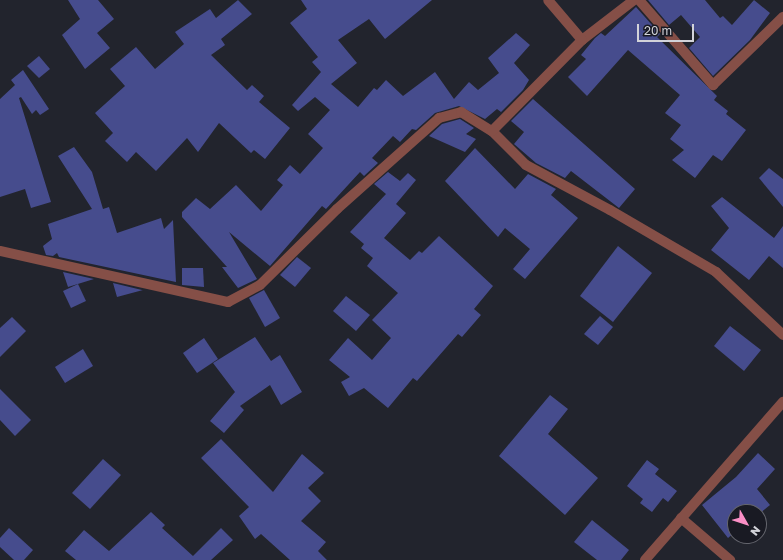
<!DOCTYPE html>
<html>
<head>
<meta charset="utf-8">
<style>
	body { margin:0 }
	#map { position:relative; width:783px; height:560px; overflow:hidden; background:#22242d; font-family:"Golos Text",sans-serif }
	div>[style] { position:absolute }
	.building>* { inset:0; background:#464c8d }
	.minor>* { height:10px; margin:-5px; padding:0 5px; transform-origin:5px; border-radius:5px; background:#854f47 }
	span { translate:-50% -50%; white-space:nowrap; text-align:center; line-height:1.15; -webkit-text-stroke:3px #191a23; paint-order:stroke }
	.north { position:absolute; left:727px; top:504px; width:40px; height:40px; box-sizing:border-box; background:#191a23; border:1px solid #63646c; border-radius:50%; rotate:129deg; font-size:11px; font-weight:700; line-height:16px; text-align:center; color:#d2d3d9 }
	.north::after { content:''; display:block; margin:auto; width:14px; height:18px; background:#fa8fc6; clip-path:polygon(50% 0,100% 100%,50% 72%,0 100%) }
	.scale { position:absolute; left:637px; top:24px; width:57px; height:18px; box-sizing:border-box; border:2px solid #d2d3d9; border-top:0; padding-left:5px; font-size:12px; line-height:14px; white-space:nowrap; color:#d2d3d9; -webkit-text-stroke:3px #191a23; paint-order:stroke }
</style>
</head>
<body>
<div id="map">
	<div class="building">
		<i style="clip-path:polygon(68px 0,98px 0,114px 19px,97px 33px,110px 48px,85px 69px,62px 35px,80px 19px)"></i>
		<i style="clip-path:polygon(238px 0,252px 14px,221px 39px,225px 45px,211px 55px,247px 90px,252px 85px,264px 96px,259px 102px,290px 128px,265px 159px,254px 150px,251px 153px,219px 123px,198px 152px,187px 138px,156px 171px,136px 152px,127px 162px,105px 141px,113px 133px,95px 113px,125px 86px,110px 69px,136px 47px,155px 69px,184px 44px,175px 32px,210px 9px,216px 18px)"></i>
		<i style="clip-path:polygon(301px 0,432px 0,385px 39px,369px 19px,338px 40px,357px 63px,331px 84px,358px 107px,374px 88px,377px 90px,386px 80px,403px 96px,435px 72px,454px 99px,469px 82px,478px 90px,499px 73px,488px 58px,516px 33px,530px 45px,514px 63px,529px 80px,523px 90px,501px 112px,497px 109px,485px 119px,459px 106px,435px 113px,416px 130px,412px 129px,400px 142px,393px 136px,372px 158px,378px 163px,364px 176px,360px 172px,326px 209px,322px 206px,270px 266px,229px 232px,257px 279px,238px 288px,222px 267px,227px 267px,182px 217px,182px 212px,196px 198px,210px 209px,236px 185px,261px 211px,283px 185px,277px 180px,290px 165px,300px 174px,323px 148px,308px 134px,330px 110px,315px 97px,298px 111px,292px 105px,321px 72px,312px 62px,318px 57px,290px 23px,307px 9px)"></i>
		<i style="clip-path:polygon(648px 0,705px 0,720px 18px,723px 16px,732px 25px,754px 0,770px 13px,750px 40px,713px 76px,689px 48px,700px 37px,681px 15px,669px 25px)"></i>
		<i style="clip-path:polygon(636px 7px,660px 34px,657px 37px,717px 96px,714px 100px,728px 111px,726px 114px,746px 130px,722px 161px,713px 155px,695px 178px,672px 160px,684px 150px,670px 139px,681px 125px,665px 113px,680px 95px,628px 50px,587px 96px,568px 77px,586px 59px,581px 55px,595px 38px,601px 33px,605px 36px)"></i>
		<i style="clip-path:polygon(39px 56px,50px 69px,39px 78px,27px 66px)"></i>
		<i style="clip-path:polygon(23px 70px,49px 109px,40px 115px,36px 110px,32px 114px,21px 97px,19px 98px,51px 202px,31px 208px,25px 189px,0 197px,0 99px,15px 85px,11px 80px)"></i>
		<i style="clip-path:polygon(533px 99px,635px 189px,619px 208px,571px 171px,565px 178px,536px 163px,514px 144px,524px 132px,511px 121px)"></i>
		<i style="clip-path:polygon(460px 119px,474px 128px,466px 134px,476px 139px,465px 152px,429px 136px,442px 124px)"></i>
		<i style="clip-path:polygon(74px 147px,92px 172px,103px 209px,109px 207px,117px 233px,161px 218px,164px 229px,173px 220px,176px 282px,59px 257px,57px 253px,53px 256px,46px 255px,43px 246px,52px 239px,48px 224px,92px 209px,58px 156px)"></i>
		<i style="clip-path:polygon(475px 148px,515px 189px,528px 174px,556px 189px,551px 195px,578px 218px,525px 279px,513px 269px,530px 249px,505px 228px,498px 237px,445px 181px)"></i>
		<i style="clip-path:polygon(769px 168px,783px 179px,783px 207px,759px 178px)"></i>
		<i style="clip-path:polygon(388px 172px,400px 181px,408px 173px,416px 180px,396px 204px,406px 213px,384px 238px,410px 260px,419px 251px,422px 253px,439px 236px,493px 286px,474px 309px,481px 315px,462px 337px,458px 334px,417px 381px,413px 378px,388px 408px,364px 388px,349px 396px,341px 382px,350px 377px,329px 360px,348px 338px,372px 360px,391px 338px,372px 320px,398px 293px,367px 266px,373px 258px,361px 248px,364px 244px,350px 232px,386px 194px,374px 184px)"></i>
		<i style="clip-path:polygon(722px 197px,774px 238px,783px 226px,783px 268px,769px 256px,749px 280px,711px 250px,729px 228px,711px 206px)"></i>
		<i style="clip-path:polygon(618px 246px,652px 273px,613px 322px,580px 296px)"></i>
		<i style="clip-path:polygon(297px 257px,311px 268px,295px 287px,280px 275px)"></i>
		<i style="clip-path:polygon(182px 268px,203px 268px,204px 287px,182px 285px)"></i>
		<i style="clip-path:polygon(63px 272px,94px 279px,68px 287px)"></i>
		<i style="clip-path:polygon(113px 283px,142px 290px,143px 290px,117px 297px)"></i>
		<i style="clip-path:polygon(78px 284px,86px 301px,71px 308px,63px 291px)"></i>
		<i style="clip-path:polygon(264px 290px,280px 318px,265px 327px,249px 298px)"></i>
		<i style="clip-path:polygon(346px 296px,370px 315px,356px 331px,333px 311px)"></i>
		<i style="clip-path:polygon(600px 316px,613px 327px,598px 345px,584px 334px)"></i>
		<i style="clip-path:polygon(12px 317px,26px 331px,0 357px,0 328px)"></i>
		<i style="clip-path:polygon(730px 326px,761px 350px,744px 371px,714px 346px)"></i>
		<i style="clip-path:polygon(255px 337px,271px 361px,280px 355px,302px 392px,281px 405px,270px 385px,240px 406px,244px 410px,224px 433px,210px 421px,235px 392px,213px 363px)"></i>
		<i style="clip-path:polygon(204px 338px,218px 359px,197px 373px,183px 353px)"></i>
		<i style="clip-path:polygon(83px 349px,93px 366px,65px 383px,55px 367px)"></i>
		<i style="clip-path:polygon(0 389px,31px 420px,15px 436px,0 420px)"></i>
		<i style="clip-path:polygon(550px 395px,568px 409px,548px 434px,598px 478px,565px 515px,499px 456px)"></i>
		<i style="clip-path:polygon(221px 439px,273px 492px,302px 454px,324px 473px,308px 488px,321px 501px,301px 521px,326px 542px,318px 551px,327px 560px,290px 560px,261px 534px,255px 539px,239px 516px,249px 507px,201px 458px)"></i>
		<i style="clip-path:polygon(758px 453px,775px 469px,757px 489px,770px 505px,759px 514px,735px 512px,735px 532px,728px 538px,702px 505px,736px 477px)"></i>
		<i style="clip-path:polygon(103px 459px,121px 475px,90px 509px,72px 493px)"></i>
		<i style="clip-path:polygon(647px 460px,659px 469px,655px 474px,677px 491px,668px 502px,663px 498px,652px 512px,640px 503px,643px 499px,627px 486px)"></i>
		<i style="clip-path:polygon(151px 512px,165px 525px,162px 528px,193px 556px,221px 528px,233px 540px,211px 560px,76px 560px,65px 551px,84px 530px,109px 551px)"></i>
		<i style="clip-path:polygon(592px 520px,629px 550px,621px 560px,597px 560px,574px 542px)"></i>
		<i style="clip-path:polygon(9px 528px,33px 550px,24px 560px,14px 560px,0 547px,0 538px)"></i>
	</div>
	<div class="minor">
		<i style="left:639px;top:0;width:113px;rotate:49deg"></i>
		<i style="left:713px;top:85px;width:98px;rotate:-44.2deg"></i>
		<i style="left:582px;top:40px;width:66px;rotate:-37.6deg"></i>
		<i style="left:492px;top:131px;width:48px;rotate:45deg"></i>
		<i style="left:526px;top:165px;width:95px;rotate:28.2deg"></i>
		<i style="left:610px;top:210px;width:123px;rotate:30.3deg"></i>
		<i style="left:716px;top:272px;width:92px;rotate:43.2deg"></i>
		<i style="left:0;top:251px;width:234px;rotate:12.6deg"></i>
		<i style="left:228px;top:302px;width:36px;rotate:-28deg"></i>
		<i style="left:260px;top:285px;width:108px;rotate:-44.6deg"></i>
		<i style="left:337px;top:209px;width:137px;rotate:-41.7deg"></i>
		<i style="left:439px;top:118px;width:23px;rotate:-15deg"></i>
		<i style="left:461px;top:112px;width:36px;rotate:32deg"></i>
		<i style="left:492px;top:131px;width:128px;rotate:-45.3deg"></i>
		<i style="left:582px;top:40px;width:52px;rotate:-130.4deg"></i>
		<i style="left:681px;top:518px;width:65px;rotate:40.6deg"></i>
		<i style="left:645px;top:560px;width:210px;rotate:-48.9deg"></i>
	</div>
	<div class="north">N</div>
	<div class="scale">20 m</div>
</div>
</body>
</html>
